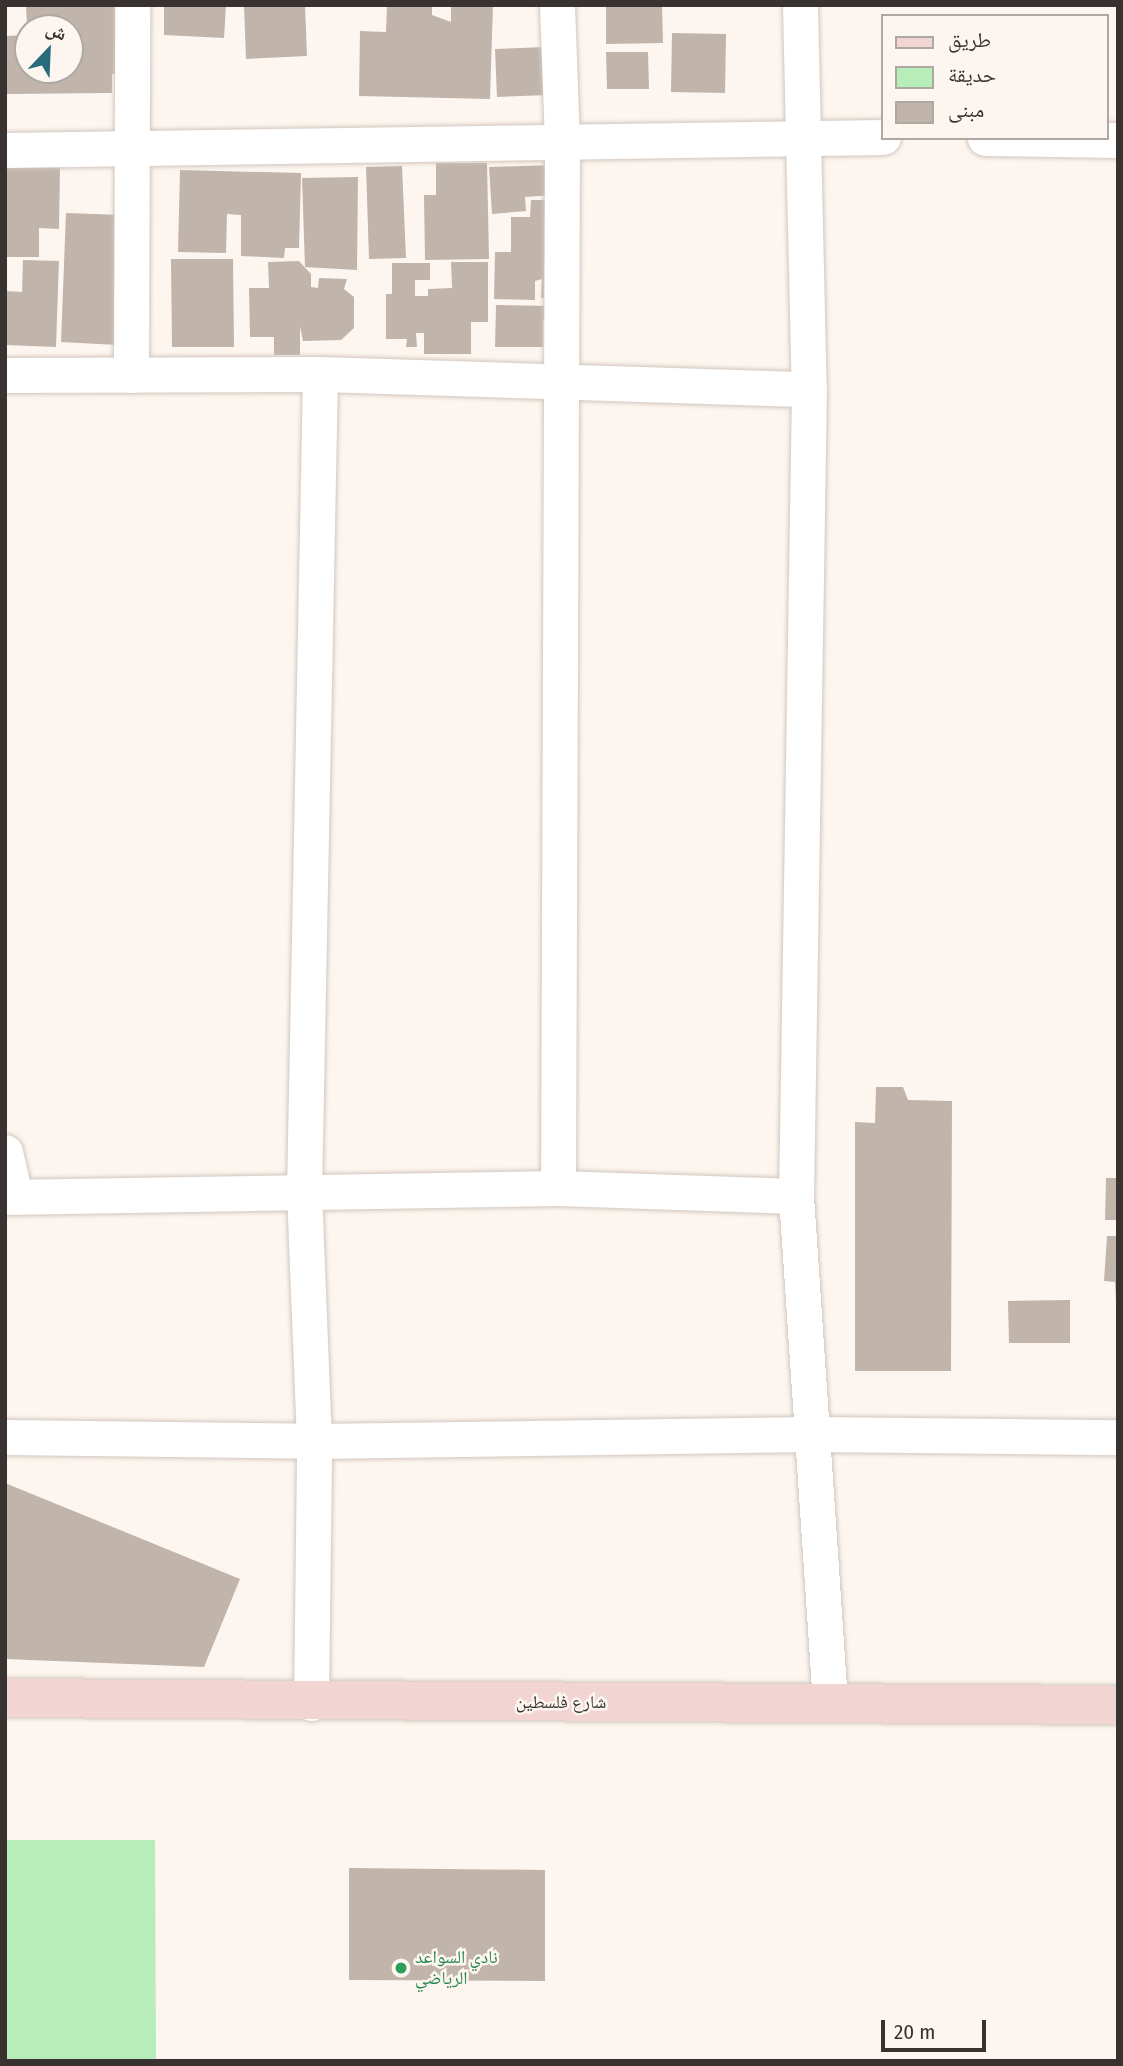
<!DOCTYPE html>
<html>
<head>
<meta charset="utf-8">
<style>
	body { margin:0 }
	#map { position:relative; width:1123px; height:2066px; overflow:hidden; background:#fdf6f0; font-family:"Fira Sans Condensed","Noto Naskh Arabic",sans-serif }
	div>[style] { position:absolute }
	.green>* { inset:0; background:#b6edb9 }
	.building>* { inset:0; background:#c0b4ab }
	.roads { filter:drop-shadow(0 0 2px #d2c6bd) drop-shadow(0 0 2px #d2c6bd) }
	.street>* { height:35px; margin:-17.5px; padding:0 17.5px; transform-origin:17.5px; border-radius:17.5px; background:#fff }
	.secondary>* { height:38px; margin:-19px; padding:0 19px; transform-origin:19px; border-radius:19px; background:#f2d4d3 }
	.dots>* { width:19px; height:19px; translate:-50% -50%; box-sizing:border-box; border:4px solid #fdf6f0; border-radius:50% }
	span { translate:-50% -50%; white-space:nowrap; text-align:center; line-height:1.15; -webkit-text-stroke:5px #fdf6f0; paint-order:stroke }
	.street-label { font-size:18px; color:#383330 }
	.leisure-label { font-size:18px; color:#27864d }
	.left { translate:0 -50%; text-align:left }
	.frame { position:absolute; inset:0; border:7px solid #383330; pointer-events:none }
	.legend { position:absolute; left:881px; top:14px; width:228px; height:126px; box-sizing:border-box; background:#fdf6f0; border:2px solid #aea8a3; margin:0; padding:9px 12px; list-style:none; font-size:21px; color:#383330 }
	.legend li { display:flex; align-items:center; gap:14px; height:35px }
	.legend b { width:35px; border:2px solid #aea8a3 }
	.north { position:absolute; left:14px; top:14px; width:70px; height:70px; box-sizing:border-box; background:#fdf6f0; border:2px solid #aea8a3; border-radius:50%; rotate:23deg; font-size:19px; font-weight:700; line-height:28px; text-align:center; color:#383330 }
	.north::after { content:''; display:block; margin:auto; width:24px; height:32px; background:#286c7c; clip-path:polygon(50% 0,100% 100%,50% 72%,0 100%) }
	.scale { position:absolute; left:881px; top:2020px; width:105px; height:32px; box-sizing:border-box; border:4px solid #383330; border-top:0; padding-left:9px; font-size:21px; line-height:24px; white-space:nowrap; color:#383330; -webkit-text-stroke:5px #fdf6f0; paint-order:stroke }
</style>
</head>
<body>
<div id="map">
	<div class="green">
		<i style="clip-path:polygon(5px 1840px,155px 1840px,156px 2061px,5px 2061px)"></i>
	</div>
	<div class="building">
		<i style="clip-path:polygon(26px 5px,124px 5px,125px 73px,112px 74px,112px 93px,6px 94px,6px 36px,28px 35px,28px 70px,70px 70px,70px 28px,27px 28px)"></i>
		<i style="clip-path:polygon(164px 5px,226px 5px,224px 38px,164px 35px)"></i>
		<i style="clip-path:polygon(305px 5px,307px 56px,246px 59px,244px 6px)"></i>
		<i style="clip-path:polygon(387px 5px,432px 5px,432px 15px,451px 22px,451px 5px,493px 5px,490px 99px,359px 96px,360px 31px,386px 32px)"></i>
		<i style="clip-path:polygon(606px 5px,662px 5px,663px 43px,606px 44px)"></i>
		<i style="clip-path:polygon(672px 33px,726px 34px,725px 93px,671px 92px)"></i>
		<i style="clip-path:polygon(546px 47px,548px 95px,497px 97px,495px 49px)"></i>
		<i style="clip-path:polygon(606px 52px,648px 52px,649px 89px,607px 89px)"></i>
		<i style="clip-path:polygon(436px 163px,487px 163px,489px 259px,425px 260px,424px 195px,436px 195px)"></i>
		<i style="clip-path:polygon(553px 165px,554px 195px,525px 197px,526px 211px,492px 214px,489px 167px)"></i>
		<i style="clip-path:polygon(5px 166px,60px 167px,59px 229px,39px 228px,39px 257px,5px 257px)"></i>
		<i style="clip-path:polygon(402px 166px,406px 258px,369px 259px,366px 167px)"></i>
		<i style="clip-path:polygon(180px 170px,301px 173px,299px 248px,285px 248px,284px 258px,241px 256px,241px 215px,227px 214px,226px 253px,178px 252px)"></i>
		<i style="clip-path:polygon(358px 177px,357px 270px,305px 267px,302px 178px)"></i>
		<i style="clip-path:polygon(531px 200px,554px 200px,553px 298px,541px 298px,542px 279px,535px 281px,535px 300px,494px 299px,495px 252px,511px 252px,511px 217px,530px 217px)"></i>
		<i style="clip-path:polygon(66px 213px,123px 215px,118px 345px,61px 342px)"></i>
		<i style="clip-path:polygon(171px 259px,233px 259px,234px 347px,172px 347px)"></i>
		<i style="clip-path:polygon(23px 260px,59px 261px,56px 347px,5px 345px,5px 291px,22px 292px)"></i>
		<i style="clip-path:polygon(299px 261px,311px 274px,311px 287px,318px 288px,319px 278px,347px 279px,344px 289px,354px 297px,354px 328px,341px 340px,303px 341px,300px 326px,300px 355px,274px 355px,274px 337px,250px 337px,249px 288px,269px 288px,268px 262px)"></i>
		<i style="clip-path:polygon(451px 262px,488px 262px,488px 322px,471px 322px,471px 354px,424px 354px,424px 333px,416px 333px,417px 347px,406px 347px,407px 339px,386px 339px,386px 294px,392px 294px,392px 263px,430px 263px,430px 280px,415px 280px,415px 296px,428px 296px,428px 289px,452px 288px)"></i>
		<i style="clip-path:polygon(496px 305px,554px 306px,560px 321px,543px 321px,543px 347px,495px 347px)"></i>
		<i style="clip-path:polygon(876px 1087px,903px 1087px,908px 1100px,952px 1101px,951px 1371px,855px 1371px,855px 1122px,875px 1123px)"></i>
		<i style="clip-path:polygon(1106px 1178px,1118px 1178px,1118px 1220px,1105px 1220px)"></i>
		<i style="clip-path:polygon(1107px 1236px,1118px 1236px,1118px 1339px,1115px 1282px,1104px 1281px)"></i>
		<i style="clip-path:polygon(1070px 1300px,1070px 1343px,1009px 1343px,1008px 1301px)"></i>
		<i style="clip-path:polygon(5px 1483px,240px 1579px,204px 1667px,5px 1659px)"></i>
		<i style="clip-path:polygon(349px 1868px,545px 1870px,545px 1981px,349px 1980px)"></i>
	</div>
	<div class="roads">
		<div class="street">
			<i style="left:557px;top:5px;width:136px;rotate:87.9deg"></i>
			<i style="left:562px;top:141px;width:1047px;rotate:90.22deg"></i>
			<i style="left:800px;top:5px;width:384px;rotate:88.7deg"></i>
			<i style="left:809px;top:389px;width:807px;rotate:90.92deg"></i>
			<i style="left:796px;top:1196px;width:507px;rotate:86.16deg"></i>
			<i style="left:985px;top:138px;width:133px;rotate:0.9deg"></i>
			<i style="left:5px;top:150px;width:878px;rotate:-0.85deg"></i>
			<i style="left:5px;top:375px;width:315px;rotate:-0.2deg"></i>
			<i style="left:320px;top:374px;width:489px;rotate:1.8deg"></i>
			<i style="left:131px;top:375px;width:370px;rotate:-89.8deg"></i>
			<i style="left:5px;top:1152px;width:45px;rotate:77.2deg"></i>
			<i style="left:5px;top:1197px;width:553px;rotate:-0.93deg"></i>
			<i style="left:558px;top:1188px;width:238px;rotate:1.9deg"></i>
			<i style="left:5px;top:1437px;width:309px;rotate:0.7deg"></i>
			<i style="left:314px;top:1441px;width:498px;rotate:-0.8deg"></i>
			<i style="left:812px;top:1434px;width:306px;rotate:0.6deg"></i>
			<i style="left:311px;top:1703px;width:262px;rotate:-89.3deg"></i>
			<i style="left:314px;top:1441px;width:248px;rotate:-92.3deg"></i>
			<i style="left:304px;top:1193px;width:819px;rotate:-88.88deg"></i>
		</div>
		<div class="secondary">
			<i style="left:5px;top:1698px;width:1113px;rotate:0.36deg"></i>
		</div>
	</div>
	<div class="dots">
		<i style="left:401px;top:1968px;background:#2e9e5b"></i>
	</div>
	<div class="street-label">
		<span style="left:561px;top:1702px">شارع فلسطين</span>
	</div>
	<div class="leisure-label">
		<span class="left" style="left:415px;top:1968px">نادي السواعد<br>الرياضي</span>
	</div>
	<div class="frame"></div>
	<ul class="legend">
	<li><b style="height:9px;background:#f2d4d3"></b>طريق</li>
	<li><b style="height:19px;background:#b6edb9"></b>حديقة</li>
	<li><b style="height:19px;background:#c0b4ab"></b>مبنى</li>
	</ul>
	<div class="north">ش</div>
	<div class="scale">20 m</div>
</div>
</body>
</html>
